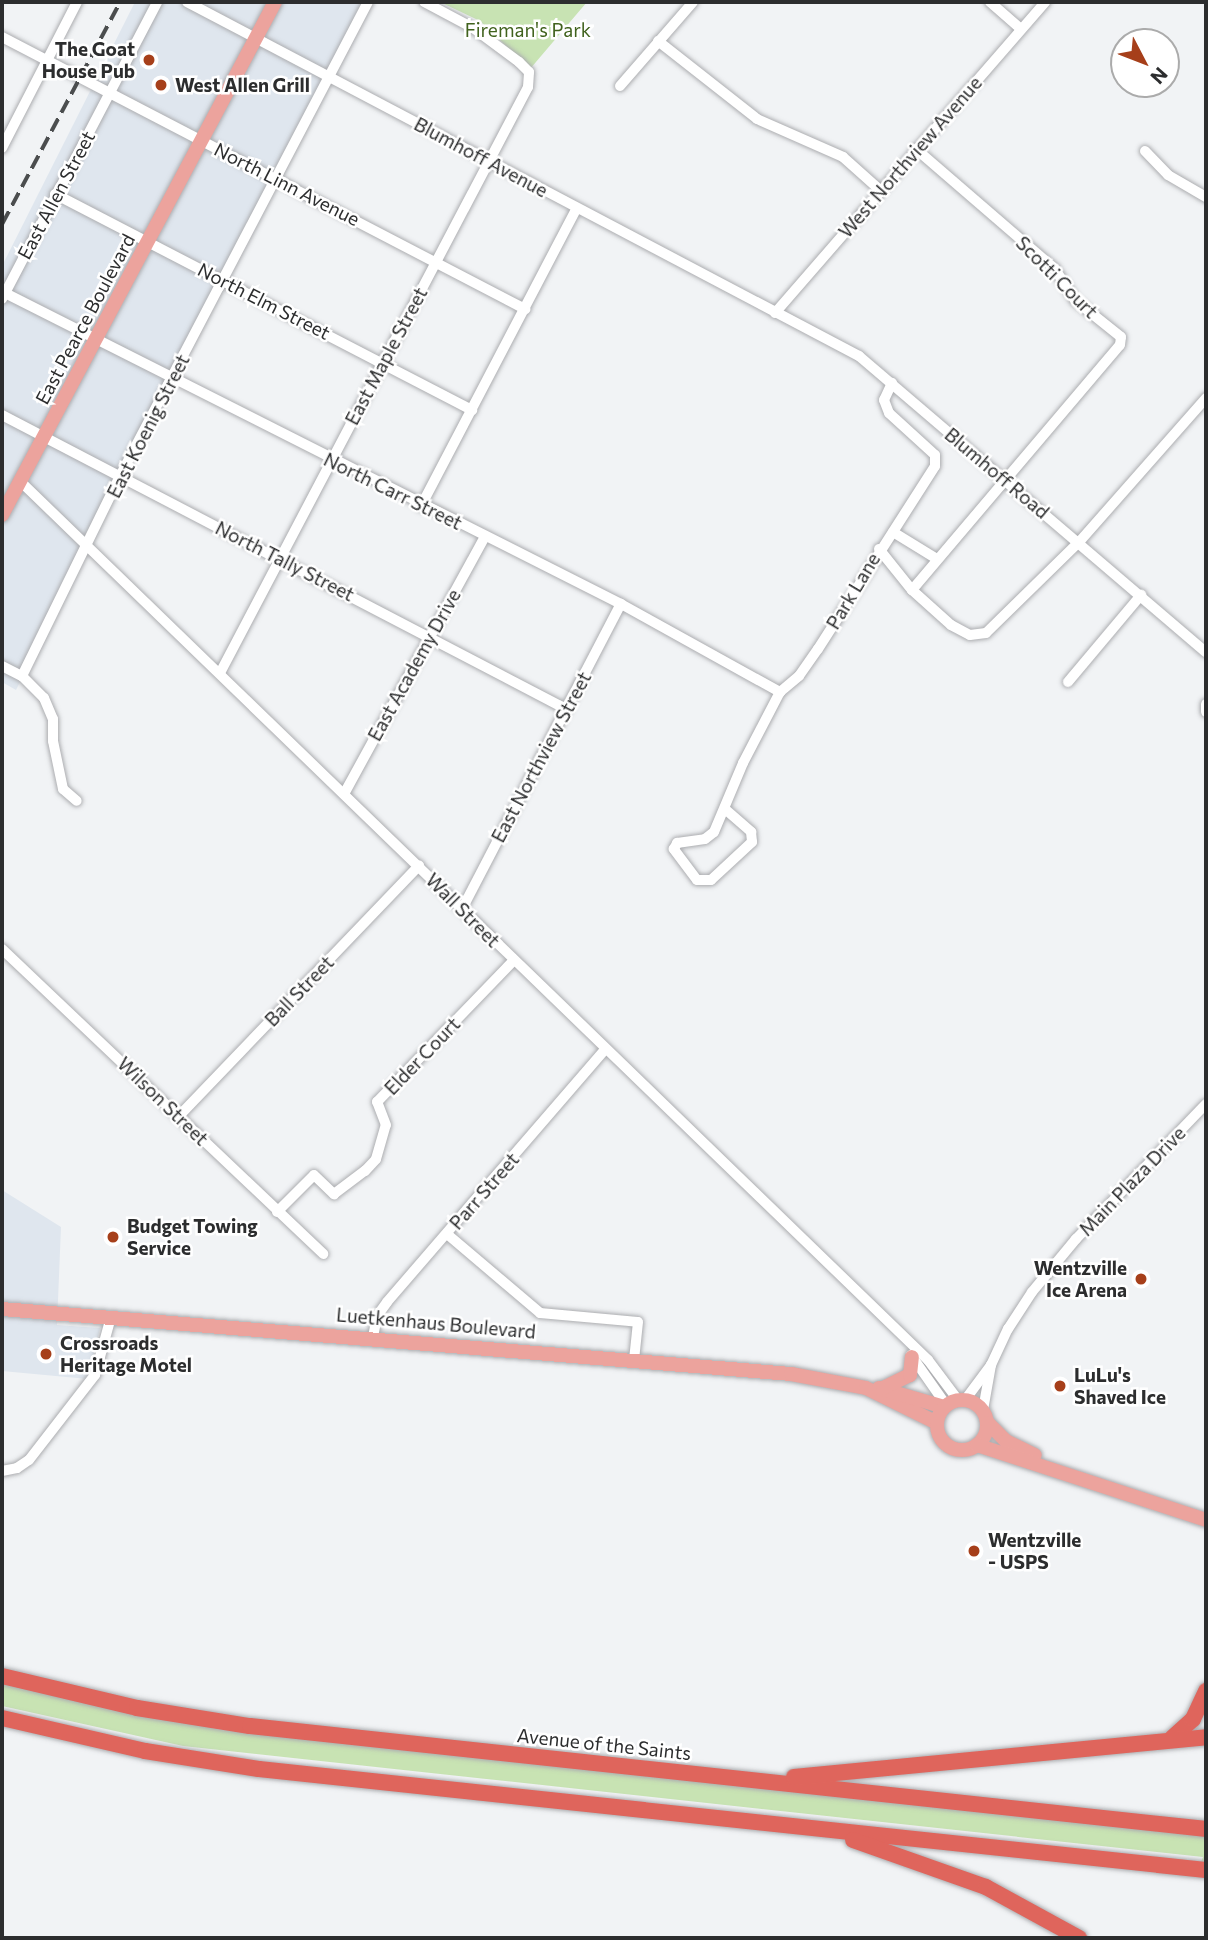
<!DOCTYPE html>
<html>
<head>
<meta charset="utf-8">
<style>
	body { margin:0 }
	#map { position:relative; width:1208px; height:1940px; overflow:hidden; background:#f1f3f5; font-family:Commissioner,sans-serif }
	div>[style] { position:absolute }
	.built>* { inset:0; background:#dfe6ee }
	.green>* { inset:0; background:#c8e3b3 }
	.roads { filter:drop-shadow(0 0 2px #acadb0) drop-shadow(0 0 2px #acadb0) }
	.minor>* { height:10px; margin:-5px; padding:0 5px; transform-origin:5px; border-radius:5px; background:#fff }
	.major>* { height:14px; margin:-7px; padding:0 7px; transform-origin:7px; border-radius:7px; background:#eca39d }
	.major>.ring { margin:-7px; padding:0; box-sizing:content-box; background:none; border:14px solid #eca39d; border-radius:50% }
	.highway>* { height:16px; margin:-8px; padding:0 8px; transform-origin:8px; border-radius:8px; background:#df655c }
	.rail>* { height:3.5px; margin-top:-1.75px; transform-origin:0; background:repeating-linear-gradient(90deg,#4b4d4e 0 14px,transparent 0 21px) }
	.dots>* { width:19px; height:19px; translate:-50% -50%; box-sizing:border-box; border:4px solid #fff; border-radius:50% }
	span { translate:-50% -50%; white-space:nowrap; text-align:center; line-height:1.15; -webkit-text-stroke:5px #fff; paint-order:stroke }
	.park-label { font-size:19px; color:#40621d }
	.poi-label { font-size:19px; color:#2c2d2e; font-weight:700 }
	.right { translate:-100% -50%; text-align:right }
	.left { translate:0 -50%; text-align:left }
	.street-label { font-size:19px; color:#2c2d2e }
	.frame { position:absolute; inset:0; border:4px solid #2c2d2e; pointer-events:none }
	.north { position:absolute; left:1110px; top:28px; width:70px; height:70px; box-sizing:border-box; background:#fff; border:2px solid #ababab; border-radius:50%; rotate:132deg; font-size:19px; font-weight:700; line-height:28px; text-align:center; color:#2c2d2e }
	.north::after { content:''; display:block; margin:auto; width:24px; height:32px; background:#a63f1a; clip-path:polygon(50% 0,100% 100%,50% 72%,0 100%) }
</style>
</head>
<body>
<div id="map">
	<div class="built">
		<i style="clip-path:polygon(135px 2px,363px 2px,16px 690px,2px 682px,2px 266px)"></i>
		<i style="clip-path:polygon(2px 1190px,61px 1227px,57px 1325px,100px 1328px,88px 1379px,2px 1371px)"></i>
	</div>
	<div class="green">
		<i style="clip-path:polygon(440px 2px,587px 2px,530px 69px,480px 21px)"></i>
		<i style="clip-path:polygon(2px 1683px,221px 1730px,1206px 1836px,1206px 1863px,1201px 1862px,1203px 1857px,183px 1746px,2px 1706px)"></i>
	</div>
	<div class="roads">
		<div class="minor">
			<i style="left:187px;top:2px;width:760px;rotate:27.78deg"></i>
			<i style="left:859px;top:356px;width:456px;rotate:40.5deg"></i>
			<i style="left:990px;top:2px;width:41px;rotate:41.1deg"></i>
			<i style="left:2px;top:37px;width:590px;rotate:27.48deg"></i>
			<i style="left:658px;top:41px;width:126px;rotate:38.2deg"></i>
			<i style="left:757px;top:119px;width:94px;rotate:23.8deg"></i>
			<i style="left:843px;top:157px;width:51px;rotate:41.8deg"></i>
			<i style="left:620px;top:86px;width:111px;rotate:-49deg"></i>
			<i style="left:2px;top:148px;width:164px;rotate:-62.8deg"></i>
			<i style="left:1145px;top:151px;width:33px;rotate:46deg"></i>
			<i style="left:1168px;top:175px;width:44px;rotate:30.1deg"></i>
			<i style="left:55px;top:194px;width:470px;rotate:27.4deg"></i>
			<i style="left:5px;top:293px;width:690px;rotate:26.79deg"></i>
			<i style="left:621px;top:604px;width:182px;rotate:29deg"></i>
			<i style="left:2px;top:299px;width:335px;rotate:-62.4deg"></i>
			<i style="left:775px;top:313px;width:412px;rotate:-49deg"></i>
			<i style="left:2px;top:415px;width:636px;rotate:27.53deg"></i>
			<i style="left:20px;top:481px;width:1264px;rotate:44.07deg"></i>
			<i style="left:928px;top:1360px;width:50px;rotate:53.1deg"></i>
			<i style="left:421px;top:506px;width:336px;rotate:-62.4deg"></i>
			<i style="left:893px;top:532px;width:52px;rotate:31.5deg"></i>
			<i style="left:879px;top:549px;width:53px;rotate:51.2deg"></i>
			<i style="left:912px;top:590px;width:52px;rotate:41.9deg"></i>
			<i style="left:951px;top:625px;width:21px;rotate:28deg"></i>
			<i style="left:970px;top:635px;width:16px;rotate:-7deg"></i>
			<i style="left:986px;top:633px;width:132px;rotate:-44.4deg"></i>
			<i style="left:1080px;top:541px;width:191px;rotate:-48.6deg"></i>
			<i style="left:912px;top:590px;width:321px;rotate:-49.7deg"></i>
			<i style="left:1120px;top:345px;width:8px;rotate:-83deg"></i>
			<i style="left:1121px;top:337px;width:59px;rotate:-141.2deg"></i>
			<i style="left:1075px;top:300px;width:37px;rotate:-123deg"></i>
			<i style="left:1055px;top:269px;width:184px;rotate:-139.2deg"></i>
			<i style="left:2px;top:666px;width:22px;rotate:27deg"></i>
			<i style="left:22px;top:676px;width:31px;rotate:45deg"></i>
			<i style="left:44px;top:698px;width:23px;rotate:67deg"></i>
			<i style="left:53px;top:719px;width:22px;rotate:90deg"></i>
			<i style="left:53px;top:741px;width:49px;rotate:78.2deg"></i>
			<i style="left:63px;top:789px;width:18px;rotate:41deg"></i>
			<i style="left:220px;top:673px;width:662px;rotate:-62.27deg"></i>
			<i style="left:528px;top:87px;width:15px;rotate:-86deg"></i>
			<i style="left:529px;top:72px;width:14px;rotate:-135deg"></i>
			<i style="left:519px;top:62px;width:57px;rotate:-143.5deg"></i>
			<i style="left:473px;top:28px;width:55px;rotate:-152deg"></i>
			<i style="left:22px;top:676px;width:220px;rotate:-63.9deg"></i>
			<i style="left:119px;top:478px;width:537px;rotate:-62.39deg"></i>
			<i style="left:1068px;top:682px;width:114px;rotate:-50deg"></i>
			<i style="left:1206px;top:704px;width:8px;rotate:90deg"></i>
			<i style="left:344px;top:794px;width:294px;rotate:-61.3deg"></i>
			<i style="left:725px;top:809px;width:35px;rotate:41deg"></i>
			<i style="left:751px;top:832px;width:10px;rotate:84deg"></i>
			<i style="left:752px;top:842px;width:56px;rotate:137.2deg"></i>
			<i style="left:711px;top:880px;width:14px;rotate:180deg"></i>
			<i style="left:697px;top:880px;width:39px;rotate:-127deg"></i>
			<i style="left:674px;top:849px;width:7px;rotate:-63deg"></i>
			<i style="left:677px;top:843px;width:28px;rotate:-8deg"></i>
			<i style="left:705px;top:839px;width:11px;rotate:-38deg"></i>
			<i style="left:714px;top:832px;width:75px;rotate:-67.2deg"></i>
			<i style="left:743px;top:763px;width:80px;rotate:-62.5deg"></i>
			<i style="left:780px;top:692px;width:25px;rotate:-40deg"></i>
			<i style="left:799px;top:676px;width:33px;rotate:-55deg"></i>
			<i style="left:818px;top:649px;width:217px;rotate:-57.4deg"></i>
			<i style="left:935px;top:466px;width:11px;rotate:-90deg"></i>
			<i style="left:935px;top:455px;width:62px;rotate:-137.6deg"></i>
			<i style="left:889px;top:413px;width:14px;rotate:-111deg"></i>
			<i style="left:884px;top:400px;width:19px;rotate:-65deg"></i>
			<i style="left:462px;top:909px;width:344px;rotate:-62.5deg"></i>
			<i style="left:2px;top:949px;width:443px;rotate:43.5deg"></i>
			<i style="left:179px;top:1116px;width:347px;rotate:-46.2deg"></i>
			<i style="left:277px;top:1212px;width:52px;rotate:-45deg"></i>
			<i style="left:314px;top:1175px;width:28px;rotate:44deg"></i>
			<i style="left:334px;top:1194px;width:39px;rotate:-37deg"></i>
			<i style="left:365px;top:1171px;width:16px;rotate:-47deg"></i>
			<i style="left:376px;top:1159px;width:35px;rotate:-74deg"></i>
			<i style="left:386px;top:1125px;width:25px;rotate:-111deg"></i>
			<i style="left:377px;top:1102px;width:197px;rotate:-46deg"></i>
			<i style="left:447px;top:1234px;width:122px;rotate:40.3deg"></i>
			<i style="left:540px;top:1313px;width:98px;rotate:5.2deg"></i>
			<i style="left:638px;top:1322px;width:37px;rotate:96deg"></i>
			<i style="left:373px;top:1337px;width:21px;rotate:-79deg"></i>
			<i style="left:377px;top:1316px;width:17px;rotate:-54deg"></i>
			<i style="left:387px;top:1302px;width:334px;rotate:-49.2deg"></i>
			<i style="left:911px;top:1355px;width:61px;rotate:55deg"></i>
			<i style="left:965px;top:1400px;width:44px;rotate:-53.4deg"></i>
			<i style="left:983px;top:1410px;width:46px;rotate:-79.9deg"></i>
			<i style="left:991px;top:1365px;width:40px;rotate:-65deg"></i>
			<i style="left:1008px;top:1329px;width:44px;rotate:-57deg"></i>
			<i style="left:1032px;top:1292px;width:69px;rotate:-50.3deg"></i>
			<i style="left:1076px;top:1239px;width:187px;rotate:-46.1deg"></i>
			<i style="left:2px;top:1471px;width:15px;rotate:-11deg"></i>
			<i style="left:17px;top:1468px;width:14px;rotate:-34deg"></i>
			<i style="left:29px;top:1460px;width:108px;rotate:-52.2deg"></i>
			<i style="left:95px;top:1375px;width:60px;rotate:-74.6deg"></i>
		</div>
		<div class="major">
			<i style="left:2px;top:515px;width:581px;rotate:-61.98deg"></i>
			<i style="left:2px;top:1309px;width:792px;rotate:4.71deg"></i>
			<i style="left:791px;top:1374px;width:76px;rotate:10.6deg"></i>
			<i style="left:866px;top:1388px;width:79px;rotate:26.2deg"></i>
			<i style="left:879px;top:1388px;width:68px;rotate:16.3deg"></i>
			<i style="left:883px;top:1388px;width:30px;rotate:-26deg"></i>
			<i style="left:910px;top:1375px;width:18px;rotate:-84deg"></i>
			<i class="ring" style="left:937px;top:1400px;width:36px;height:36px"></i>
			<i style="left:988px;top:1423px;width:25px;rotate:45deg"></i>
			<i style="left:1006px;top:1441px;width:32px;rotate:26deg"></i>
			<i style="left:977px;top:1445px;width:241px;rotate:18.1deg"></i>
		</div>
		<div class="highway">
			<i style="left:2px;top:1676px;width:139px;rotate:13.3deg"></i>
			<i style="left:137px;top:1708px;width:114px;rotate:9.1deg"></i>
			<i style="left:250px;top:1726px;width:962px;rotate:6.15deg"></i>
			<i style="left:2px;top:1718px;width:147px;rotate:13deg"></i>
			<i style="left:145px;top:1751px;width:115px;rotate:9deg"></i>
			<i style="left:259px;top:1769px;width:952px;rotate:6.09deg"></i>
			<i style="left:1172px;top:1738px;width:28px;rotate:-42deg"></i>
			<i style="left:1193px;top:1719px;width:31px;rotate:-65deg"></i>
			<i style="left:794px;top:1777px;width:414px;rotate:-5.5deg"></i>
			<i style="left:853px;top:1840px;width:141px;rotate:19.5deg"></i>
			<i style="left:986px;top:1887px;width:106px;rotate:28.7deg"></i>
		</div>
	</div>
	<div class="rail">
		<i style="left:2px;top:224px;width:251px;rotate:-62deg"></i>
	</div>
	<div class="dots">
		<i style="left:149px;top:60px;background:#a63f1a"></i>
		<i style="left:161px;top:85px;background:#a63f1a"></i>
		<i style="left:113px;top:1237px;background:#a63f1a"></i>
		<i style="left:1141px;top:1279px;background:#a63f1a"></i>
		<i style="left:46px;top:1354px;background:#a63f1a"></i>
		<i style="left:1060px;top:1386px;background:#a63f1a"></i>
		<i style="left:974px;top:1551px;background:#a63f1a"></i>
	</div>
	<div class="park-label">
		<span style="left:528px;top:30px">Fireman's Park</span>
	</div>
	<div class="poi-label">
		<span class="right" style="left:135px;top:60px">The Goat<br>House Pub</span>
		<span class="left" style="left:175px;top:85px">West Allen Grill</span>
		<span class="left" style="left:127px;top:1237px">Budget Towing<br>Service</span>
		<span class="right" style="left:1127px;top:1279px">Wentzville<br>Ice Arena</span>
		<span class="left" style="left:60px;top:1354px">Crossroads<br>Heritage Motel</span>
		<span class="left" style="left:1074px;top:1386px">LuLu's<br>Shaved Ice</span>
		<span class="left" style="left:988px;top:1551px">Wentzville<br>- USPS</span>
	</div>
	<div class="street-label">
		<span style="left:481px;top:157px;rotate:28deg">Blumhoff Avenue</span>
		<span style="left:910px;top:157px;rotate:-49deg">West Northview Avenue</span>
		<span style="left:287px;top:184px;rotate:27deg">North Linn Avenue</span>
		<span style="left:56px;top:195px;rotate:-62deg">East Allen Street</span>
		<span style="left:1057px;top:277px;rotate:45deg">Scotti Court</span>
		<span style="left:264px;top:301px;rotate:27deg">North Elm Street</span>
		<span style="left:85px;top:319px;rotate:-62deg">East Pearce Boulevard</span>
		<span style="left:386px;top:356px;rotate:-62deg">East Maple Street</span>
		<span style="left:148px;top:426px;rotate:-63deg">East Koenig Street</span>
		<span style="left:997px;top:473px;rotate:40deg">Blumhoff Road</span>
		<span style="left:393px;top:491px;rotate:26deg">North Carr Street</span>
		<span style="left:285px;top:561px;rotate:27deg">North Tally Street</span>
		<span style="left:853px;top:591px;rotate:-59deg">Park Lane</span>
		<span style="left:414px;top:665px;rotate:-61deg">East Academy Drive</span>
		<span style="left:541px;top:757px;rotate:-62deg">East Northview Street</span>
		<span style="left:463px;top:910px;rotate:45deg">Wall Street</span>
		<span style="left:299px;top:991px;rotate:-46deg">Ball Street</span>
		<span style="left:422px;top:1056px;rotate:-46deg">Elder Court</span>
		<span style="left:163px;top:1101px;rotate:44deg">Wilson Street</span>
		<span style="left:1132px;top:1181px;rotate:-46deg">Main Plaza Drive</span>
		<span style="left:484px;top:1191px;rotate:-49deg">Parr Street</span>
		<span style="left:436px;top:1323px;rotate:5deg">Luetkenhaus Boulevard</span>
		<span style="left:604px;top:1744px;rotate:6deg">Avenue of the Saints</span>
	</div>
	<div class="frame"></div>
	<div class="north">N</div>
</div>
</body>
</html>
